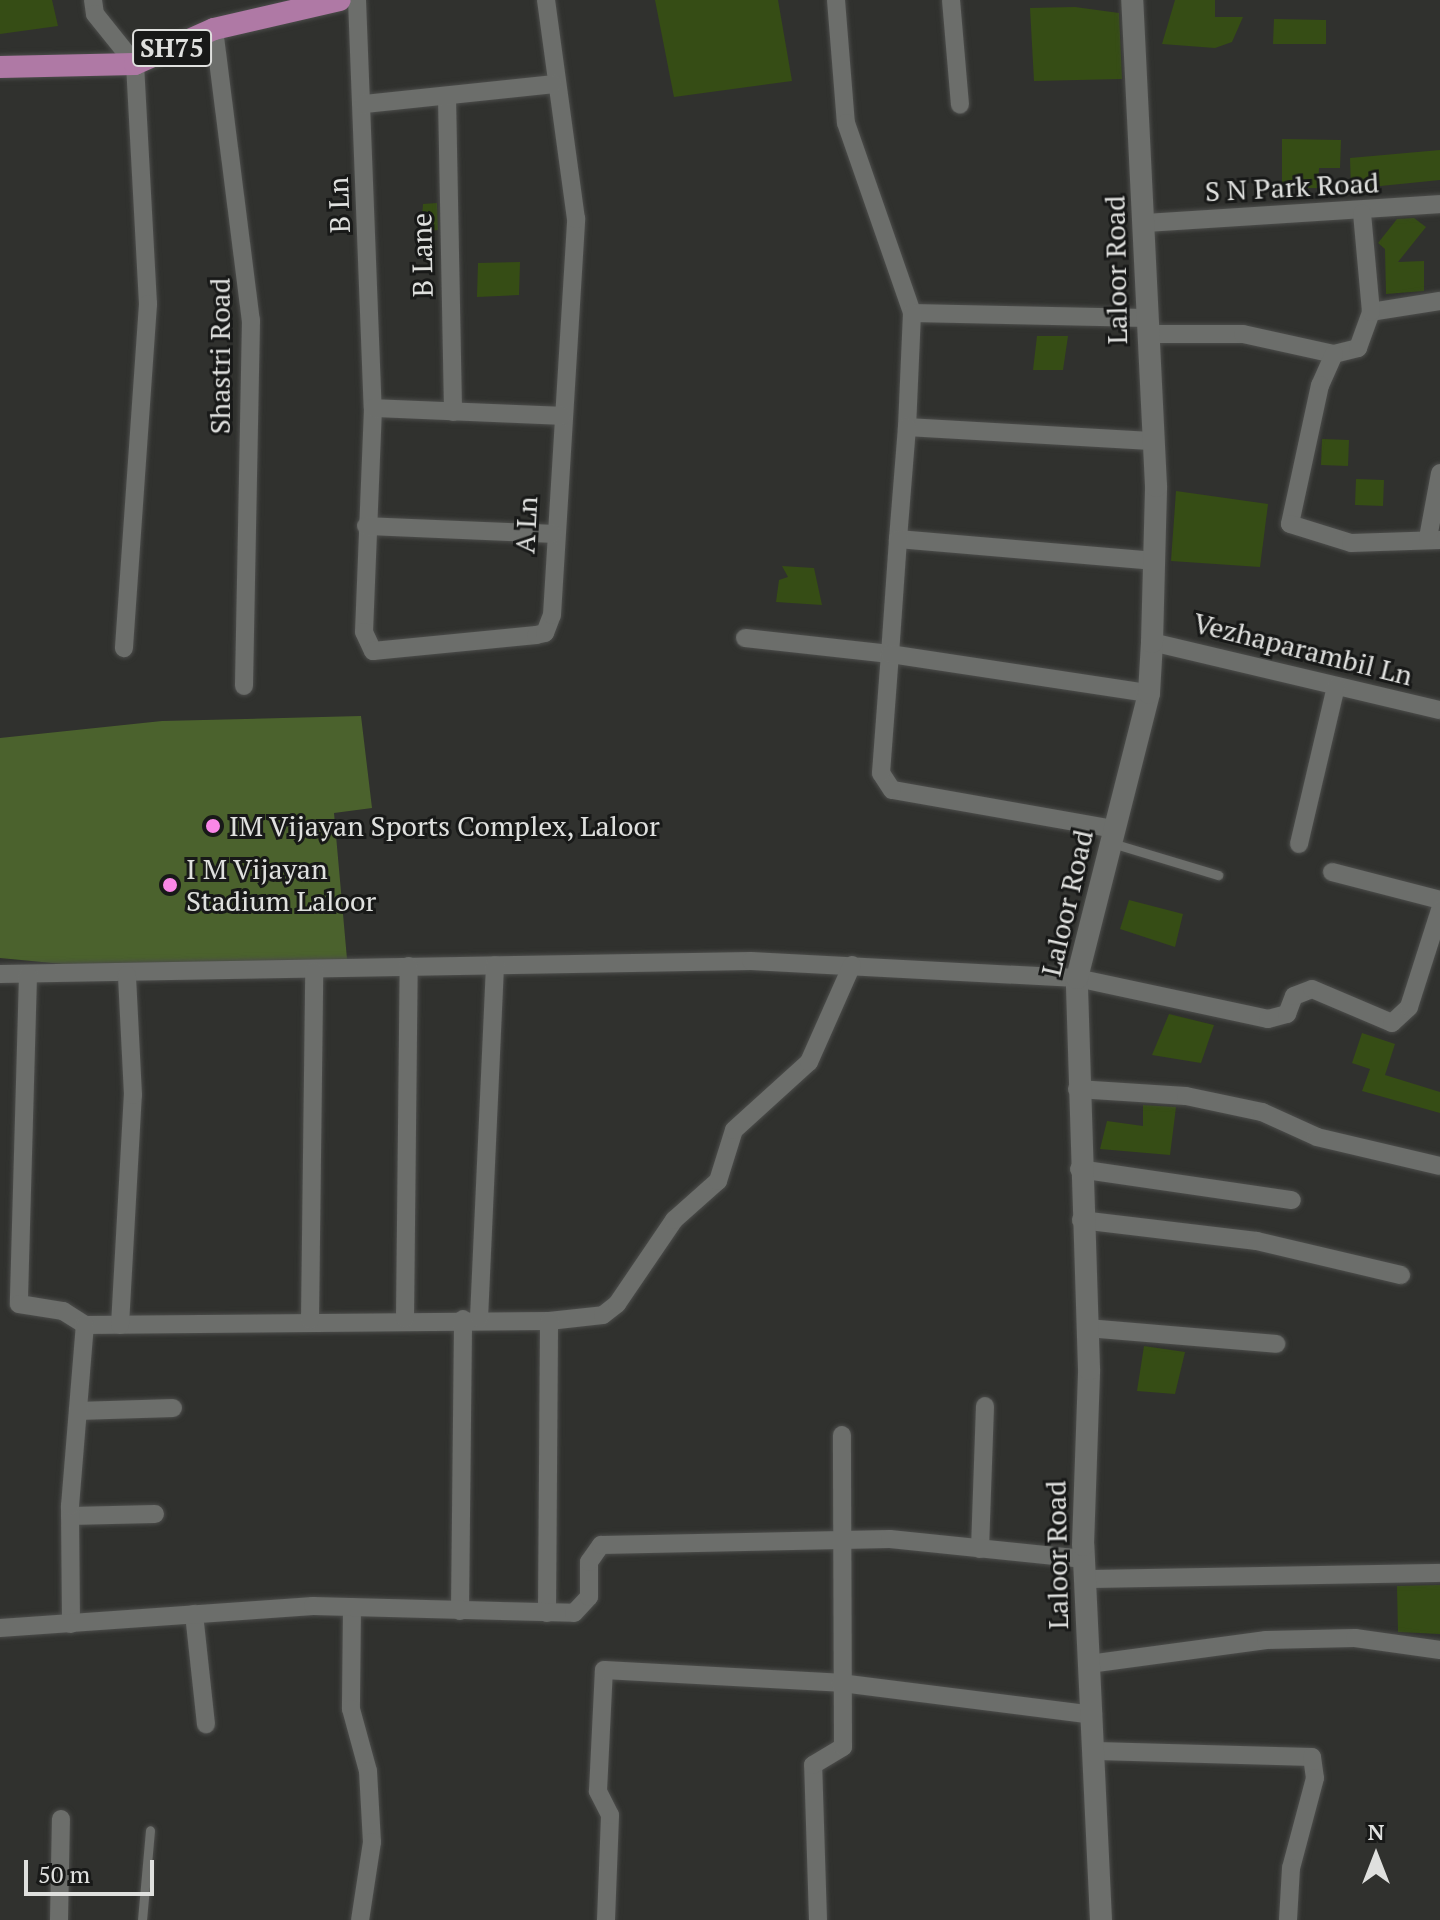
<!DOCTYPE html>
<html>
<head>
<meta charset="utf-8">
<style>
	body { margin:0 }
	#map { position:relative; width:1440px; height:1920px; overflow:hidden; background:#30312e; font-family:"PT Serif",serif }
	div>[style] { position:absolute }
	.green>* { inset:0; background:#4b622d }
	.building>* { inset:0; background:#364d15 }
	.roads { filter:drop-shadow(0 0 2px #4c4d4b) drop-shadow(0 0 2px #4c4d4b) }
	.service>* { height:9px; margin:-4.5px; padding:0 4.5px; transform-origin:4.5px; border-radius:4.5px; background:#6c6e6b }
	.minor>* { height:18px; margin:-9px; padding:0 9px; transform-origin:9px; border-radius:9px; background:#6c6e6b }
	.tertiary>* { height:22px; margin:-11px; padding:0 11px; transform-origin:11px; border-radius:11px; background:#6c6e6b }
	.primary>* { height:22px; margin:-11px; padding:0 11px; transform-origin:11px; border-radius:11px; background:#af79a5 }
	.dots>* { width:22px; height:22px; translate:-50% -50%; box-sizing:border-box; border:4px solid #181918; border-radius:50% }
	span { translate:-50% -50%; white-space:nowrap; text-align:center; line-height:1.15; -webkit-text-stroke:6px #181918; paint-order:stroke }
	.shield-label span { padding:2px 6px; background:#181918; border:2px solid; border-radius:6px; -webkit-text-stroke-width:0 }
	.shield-label { font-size:26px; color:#dfe0de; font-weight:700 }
	.street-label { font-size:28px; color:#dfe0de }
	.poi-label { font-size:28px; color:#dfe0de }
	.left { translate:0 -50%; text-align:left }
	.north { position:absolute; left:1336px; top:1816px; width:80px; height:80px; -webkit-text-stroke:6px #181918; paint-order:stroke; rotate:0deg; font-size:22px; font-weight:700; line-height:32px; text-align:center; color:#dfe0de }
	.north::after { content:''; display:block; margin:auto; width:28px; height:36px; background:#dfe0de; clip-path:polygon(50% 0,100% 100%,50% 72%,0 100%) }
	.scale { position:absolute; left:24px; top:1860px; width:130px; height:36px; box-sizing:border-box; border:4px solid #dfe0de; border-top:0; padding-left:10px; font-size:24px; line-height:28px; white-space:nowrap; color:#dfe0de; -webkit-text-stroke:6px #181918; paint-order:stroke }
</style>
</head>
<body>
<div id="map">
	<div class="green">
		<i style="clip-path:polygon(361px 716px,372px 808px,334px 813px,347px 959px,94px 967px,0 958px,0 738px,162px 721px)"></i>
	</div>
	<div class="building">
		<i style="clip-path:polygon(0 0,52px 0,58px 26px,0 34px)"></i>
		<i style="clip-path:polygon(655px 0,778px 0,792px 81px,674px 97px)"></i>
		<i style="clip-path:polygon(1175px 0,1215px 0,1215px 17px,1243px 17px,1232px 42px,1215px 48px,1162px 44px)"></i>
		<i style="clip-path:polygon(1075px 7px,1119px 13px,1122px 79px,1034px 81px,1030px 8px)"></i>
		<i style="clip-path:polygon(1274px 19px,1326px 20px,1326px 44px,1273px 44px)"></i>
		<i style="clip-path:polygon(1282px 139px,1341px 140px,1340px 168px,1319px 168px,1318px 188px,1282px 188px)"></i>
		<i style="clip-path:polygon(1440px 150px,1440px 180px,1351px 189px,1350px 158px)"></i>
		<i style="clip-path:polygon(437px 203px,438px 230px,421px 232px,423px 204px)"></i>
		<i style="clip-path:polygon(1414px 218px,1426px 227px,1398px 262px,1424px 261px,1424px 291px,1386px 294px,1385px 249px,1378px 243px,1397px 219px)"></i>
		<i style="clip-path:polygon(520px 262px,519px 295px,477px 297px,478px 263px)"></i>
		<i style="clip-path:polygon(1037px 336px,1068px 336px,1063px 370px,1033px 370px)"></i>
		<i style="clip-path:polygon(1322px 439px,1349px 440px,1348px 466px,1321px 465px)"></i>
		<i style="clip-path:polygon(1356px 479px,1384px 480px,1383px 506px,1355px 505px)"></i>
		<i style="clip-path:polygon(1176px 491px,1268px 504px,1260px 567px,1171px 561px)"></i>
		<i style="clip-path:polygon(782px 566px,814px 568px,822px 605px,776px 602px,779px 580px,788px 577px)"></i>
		<i style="clip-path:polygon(1129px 900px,1183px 914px,1175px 947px,1120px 929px)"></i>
		<i style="clip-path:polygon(1169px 1014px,1214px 1025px,1201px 1063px,1152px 1055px)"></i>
		<i style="clip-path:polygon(1362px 1033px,1395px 1044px,1385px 1075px,1440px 1092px,1440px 1113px,1362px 1091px,1370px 1069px,1352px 1063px)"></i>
		<i style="clip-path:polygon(1143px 1105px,1176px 1107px,1170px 1155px,1100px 1149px,1107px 1121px,1143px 1126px)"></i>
		<i style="clip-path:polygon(1144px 1346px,1185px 1352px,1175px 1394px,1137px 1391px)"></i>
		<i style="clip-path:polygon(1440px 1585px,1440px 1634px,1398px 1632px,1397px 1586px)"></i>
	</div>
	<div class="roads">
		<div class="service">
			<i style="left:1112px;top:843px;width:111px;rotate:16.8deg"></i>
			<i style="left:142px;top:1920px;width:90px;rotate:-84.9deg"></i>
		</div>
		<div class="minor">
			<i style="left:93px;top:0;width:14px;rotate:82deg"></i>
			<i style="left:95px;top:14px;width:64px;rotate:51.3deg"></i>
			<i style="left:135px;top:64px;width:240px;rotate:86.9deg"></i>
			<i style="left:148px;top:304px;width:345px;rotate:94deg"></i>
			<i style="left:357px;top:0;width:408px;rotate:87.8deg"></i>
			<i style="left:373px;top:408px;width:224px;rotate:92.3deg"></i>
			<i style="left:364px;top:632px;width:21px;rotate:65deg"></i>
			<i style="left:373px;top:651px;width:164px;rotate:-5.6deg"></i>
			<i style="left:536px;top:635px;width:9px;rotate:-13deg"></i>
			<i style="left:545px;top:633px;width:19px;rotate:-69deg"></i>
			<i style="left:552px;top:615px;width:397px;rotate:-86.5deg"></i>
			<i style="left:576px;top:219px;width:221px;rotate:-97.8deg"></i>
			<i style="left:836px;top:0;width:123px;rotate:85.4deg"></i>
			<i style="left:846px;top:123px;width:201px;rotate:70.8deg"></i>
			<i style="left:951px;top:0;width:105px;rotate:85.1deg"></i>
			<i style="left:214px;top:29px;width:293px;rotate:82.8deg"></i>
			<i style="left:251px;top:320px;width:366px;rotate:91.1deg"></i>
			<i style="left:447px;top:97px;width:315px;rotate:88.9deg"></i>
			<i style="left:364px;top:104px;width:190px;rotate:-6deg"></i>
			<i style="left:1147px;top:223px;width:294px;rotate:-3.7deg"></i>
			<i style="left:1371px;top:312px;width:70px;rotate:-9.1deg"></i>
			<i style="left:1146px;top:318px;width:234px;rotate:-178.8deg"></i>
			<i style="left:912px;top:313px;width:114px;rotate:92.5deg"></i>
			<i style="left:907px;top:427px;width:244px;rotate:3.3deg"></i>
			<i style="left:1147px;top:334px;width:96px"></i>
			<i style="left:1243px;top:334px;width:93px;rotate:12.4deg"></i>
			<i style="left:1334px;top:354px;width:25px;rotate:-14deg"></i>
			<i style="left:1358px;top:348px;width:38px;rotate:-70deg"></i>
			<i style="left:1371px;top:312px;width:99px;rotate:-95.2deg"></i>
			<i style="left:1334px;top:354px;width:34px;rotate:114deg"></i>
			<i style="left:1320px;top:385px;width:142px;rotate:102.2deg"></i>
			<i style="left:1290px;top:524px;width:64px;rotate:17.3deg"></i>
			<i style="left:1351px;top:543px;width:89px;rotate:-1.9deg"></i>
			<i style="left:373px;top:408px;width:189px;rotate:2.4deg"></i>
			<i style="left:907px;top:427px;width:112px;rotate:94.6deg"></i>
			<i style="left:898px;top:539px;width:258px;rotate:4.9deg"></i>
			<i style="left:366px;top:526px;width:187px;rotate:2.4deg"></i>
			<i style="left:1428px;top:538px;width:66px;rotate:-79.5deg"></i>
			<i style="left:745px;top:638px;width:146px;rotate:6.3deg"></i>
			<i style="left:890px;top:654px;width:115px;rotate:-86deg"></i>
			<i style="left:1152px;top:642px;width:296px;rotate:13.3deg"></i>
			<i style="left:1114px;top:829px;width:225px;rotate:-170deg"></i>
			<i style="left:892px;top:790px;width:20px;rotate:-123deg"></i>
			<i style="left:881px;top:773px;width:119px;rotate:-85.7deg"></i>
			<i style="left:890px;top:654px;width:262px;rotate:8.6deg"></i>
			<i style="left:1299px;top:844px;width:162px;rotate:-76.8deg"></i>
			<i style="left:1332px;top:872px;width:112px;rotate:14.5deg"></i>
			<i style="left:0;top:974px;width:751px;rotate:-0.99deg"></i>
			<i style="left:751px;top:961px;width:326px;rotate:3deg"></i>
			<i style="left:1077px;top:978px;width:195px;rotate:12.1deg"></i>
			<i style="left:1268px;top:1019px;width:20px;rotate:-15deg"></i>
			<i style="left:1287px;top:1014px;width:19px;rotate:-69deg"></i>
			<i style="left:1294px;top:996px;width:19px;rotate:-21deg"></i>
			<i style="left:1312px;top:989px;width:87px;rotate:23deg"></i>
			<i style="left:1392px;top:1023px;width:23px;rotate:-43deg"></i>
			<i style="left:1409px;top:1007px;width:102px;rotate:-72.3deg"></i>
			<i style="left:28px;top:975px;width:329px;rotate:91.6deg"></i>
			<i style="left:19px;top:1304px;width:45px;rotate:9deg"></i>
			<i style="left:63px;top:1311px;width:26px;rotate:32deg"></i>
			<i style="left:85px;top:1325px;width:464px;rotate:-0.5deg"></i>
			<i style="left:549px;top:1321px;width:54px;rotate:-6.3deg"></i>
			<i style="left:603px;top:1315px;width:18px;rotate:-38deg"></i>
			<i style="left:617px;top:1304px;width:102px;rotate:-55.8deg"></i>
			<i style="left:674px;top:1220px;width:59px;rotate:-41.6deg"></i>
			<i style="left:718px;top:1181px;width:53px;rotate:-72.6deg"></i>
			<i style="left:734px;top:1130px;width:101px;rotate:-42.2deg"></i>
			<i style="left:809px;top:1062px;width:106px;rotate:-66.1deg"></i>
			<i style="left:1077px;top:1089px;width:109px;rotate:3.7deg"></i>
			<i style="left:1186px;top:1096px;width:78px;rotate:11.9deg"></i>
			<i style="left:1262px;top:1112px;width:60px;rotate:24.4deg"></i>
			<i style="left:1317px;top:1137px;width:126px;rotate:13.3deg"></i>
			<i style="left:1079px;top:1169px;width:215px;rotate:8.3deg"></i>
			<i style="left:1081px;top:1220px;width:177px;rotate:6.8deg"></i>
			<i style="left:1257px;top:1241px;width:148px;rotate:13.3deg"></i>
			<i style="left:479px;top:1318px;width:353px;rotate:-87.4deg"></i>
			<i style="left:405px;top:1319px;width:353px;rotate:-89.4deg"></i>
			<i style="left:310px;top:1320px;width:349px;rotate:-89.3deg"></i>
			<i style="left:120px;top:1325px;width:230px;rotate:-86.8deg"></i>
			<i style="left:133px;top:1095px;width:120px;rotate:-92.9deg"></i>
			<i style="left:1087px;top:1328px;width:190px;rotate:4.8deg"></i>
			<i style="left:78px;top:1411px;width:95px;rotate:-1.8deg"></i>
			<i style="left:70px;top:1516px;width:85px;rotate:-1.3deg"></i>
			<i style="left:980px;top:1549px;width:143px;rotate:-88deg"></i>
			<i style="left:1085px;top:1579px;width:355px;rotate:-1deg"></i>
			<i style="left:352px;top:1607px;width:102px;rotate:90.6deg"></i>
			<i style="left:351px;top:1709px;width:64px;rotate:74.7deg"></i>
			<i style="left:368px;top:1771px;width:71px;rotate:86.8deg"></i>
			<i style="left:372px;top:1842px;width:79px;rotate:98.7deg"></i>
			<i style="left:460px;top:1611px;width:292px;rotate:-89.4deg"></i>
			<i style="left:547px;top:1613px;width:292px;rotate:-89.6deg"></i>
			<i style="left:194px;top:1614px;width:111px;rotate:83.8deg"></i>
			<i style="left:71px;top:1624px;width:118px;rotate:-90.5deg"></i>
			<i style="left:70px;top:1506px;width:182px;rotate:-85.3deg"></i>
			<i style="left:0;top:1628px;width:314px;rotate:-4deg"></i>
			<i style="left:313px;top:1606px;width:261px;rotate:1.5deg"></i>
			<i style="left:574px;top:1613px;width:22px;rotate:-47deg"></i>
			<i style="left:589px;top:1597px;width:35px;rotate:-90deg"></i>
			<i style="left:589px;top:1562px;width:21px;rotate:-55deg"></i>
			<i style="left:601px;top:1545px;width:289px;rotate:-1.2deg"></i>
			<i style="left:890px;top:1539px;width:195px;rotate:5.9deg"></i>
			<i style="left:1089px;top:1664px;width:179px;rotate:-7.7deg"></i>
			<i style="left:1266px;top:1640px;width:89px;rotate:-1.3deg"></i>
			<i style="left:1355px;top:1638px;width:86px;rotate:8deg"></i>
			<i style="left:1097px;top:1751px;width:215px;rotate:1.6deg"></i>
			<i style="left:1312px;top:1757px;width:21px;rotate:82deg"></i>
			<i style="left:1315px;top:1778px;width:93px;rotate:104.9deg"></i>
			<i style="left:1291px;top:1868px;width:52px;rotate:93.3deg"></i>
			<i style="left:59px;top:1920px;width:101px;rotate:-88.9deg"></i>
			<i style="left:606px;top:1920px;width:105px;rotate:-87.8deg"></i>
			<i style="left:610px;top:1815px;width:27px;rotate:-117deg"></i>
			<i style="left:598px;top:1791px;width:121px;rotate:-87.2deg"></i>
			<i style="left:604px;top:1670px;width:237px;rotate:3.1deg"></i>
			<i style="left:841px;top:1683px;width:254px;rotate:7.2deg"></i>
			<i style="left:818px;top:1920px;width:155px;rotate:-91.8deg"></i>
			<i style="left:813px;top:1765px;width:35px;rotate:-31deg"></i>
			<i style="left:843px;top:1747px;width:312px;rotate:-90.2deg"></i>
		</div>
		<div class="tertiary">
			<i style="left:1101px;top:1920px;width:375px;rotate:-92.7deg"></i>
			<i style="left:1083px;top:1545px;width:176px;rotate:-88deg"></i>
			<i style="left:1089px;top:1369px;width:391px;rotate:-91.8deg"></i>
			<i style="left:1077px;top:978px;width:294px;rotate:-75.8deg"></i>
			<i style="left:1149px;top:693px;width:51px;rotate:-86.6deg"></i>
			<i style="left:1152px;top:642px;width:156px;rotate:-88.5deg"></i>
			<i style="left:1156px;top:486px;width:487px;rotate:-92.8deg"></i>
		</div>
		<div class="primary">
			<i style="left:0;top:67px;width:135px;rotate:-1.3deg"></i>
			<i style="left:135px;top:64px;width:86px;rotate:-23.9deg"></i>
			<i style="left:214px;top:29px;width:129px;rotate:-13deg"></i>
		</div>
	</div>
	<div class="dots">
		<i style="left:213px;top:826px;background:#fa87e7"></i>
		<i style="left:170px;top:885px;background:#fa87e7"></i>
	</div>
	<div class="shield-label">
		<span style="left:172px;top:48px">SH75</span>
	</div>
	<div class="street-label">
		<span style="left:1292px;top:187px;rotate:-3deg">S N Park Road</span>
		<span style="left:339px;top:205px;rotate:-92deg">B Ln</span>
		<span style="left:422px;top:255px;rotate:-91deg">B Lane</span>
		<span style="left:1116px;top:270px;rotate:-91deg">Laloor Road</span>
		<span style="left:220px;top:356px;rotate:-90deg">Shastri Road</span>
		<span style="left:526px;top:525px;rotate:-87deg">A Ln</span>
		<span style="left:1303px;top:649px;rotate:14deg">Vezhaparambil Ln</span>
		<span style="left:1067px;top:903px;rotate:-77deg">Laloor Road</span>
		<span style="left:1057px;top:1555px;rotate:-91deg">Laloor Road</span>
	</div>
	<div class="poi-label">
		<span class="left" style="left:229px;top:826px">IM Vijayan Sports Complex, Laloor</span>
		<span class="left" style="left:186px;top:885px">I M Vijayan<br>Stadium Laloor</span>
	</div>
	<div class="north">N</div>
	<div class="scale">50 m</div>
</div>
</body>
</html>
